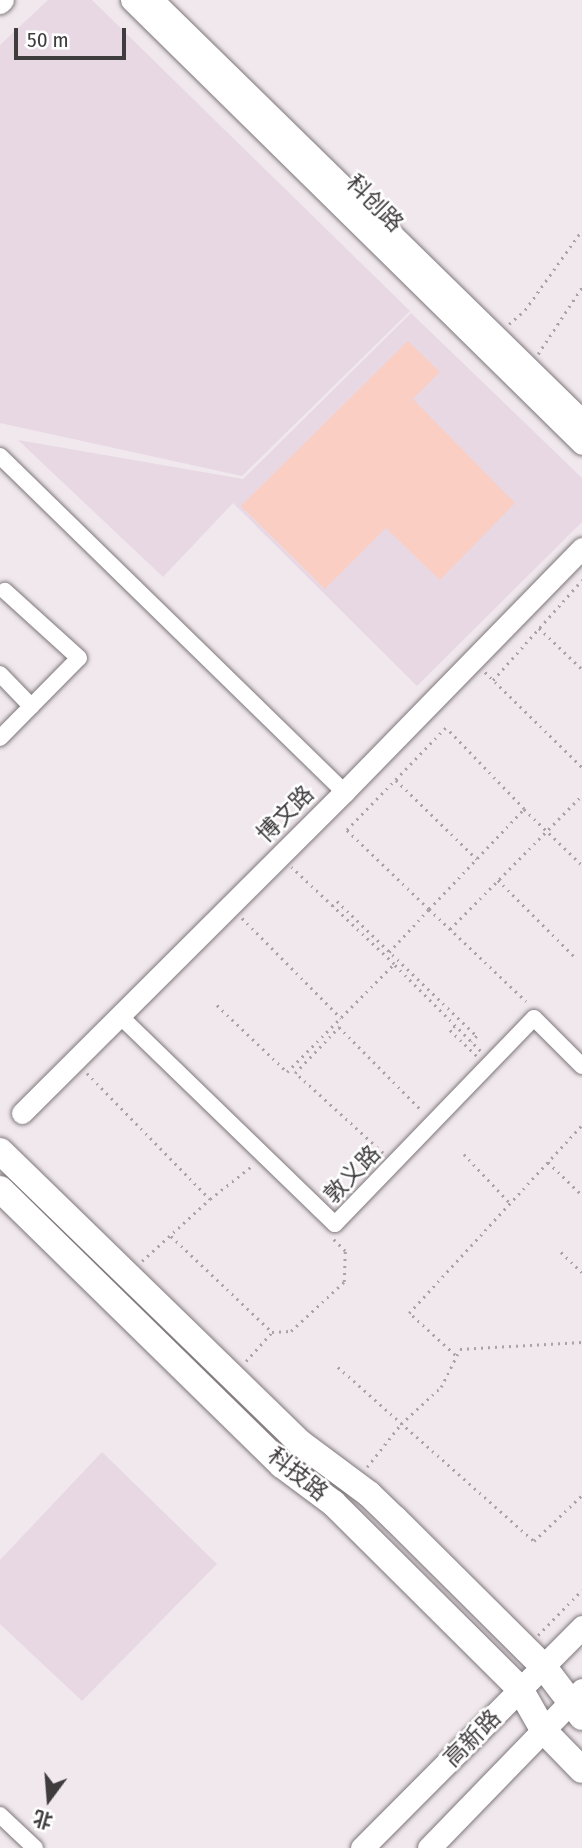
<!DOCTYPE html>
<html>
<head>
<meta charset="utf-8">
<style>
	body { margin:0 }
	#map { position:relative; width:582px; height:1848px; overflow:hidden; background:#f0e8ed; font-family:"Fira Sans Condensed","Noto Sans SC",sans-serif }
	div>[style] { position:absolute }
	.built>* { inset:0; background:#e8d8e3 }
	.green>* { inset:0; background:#facec3 }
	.path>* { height:2.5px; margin-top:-1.25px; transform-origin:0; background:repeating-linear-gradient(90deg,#a9a3a7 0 2px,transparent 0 7px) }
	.roads { filter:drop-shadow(0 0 2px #7d767a) drop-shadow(0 0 2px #7d767a) }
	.minor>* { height:16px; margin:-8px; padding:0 8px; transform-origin:8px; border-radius:8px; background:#fff }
	.tertiary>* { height:21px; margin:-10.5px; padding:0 10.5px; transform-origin:10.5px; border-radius:10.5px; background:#fff }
	.secondary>* { height:23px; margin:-11.5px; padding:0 11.5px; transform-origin:11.5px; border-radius:11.5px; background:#fff }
	.primary>* { height:26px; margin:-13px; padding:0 13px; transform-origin:13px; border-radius:13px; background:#fff }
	span { translate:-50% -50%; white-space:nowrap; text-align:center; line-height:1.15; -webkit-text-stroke:5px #fff; paint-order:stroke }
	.street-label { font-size:23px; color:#3f3c3e }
	.north { position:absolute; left:14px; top:1764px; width:70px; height:70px; -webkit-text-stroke:5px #fff; paint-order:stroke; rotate:196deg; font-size:19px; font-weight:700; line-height:28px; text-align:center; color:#3f3c3e }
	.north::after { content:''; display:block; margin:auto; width:24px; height:32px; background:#3f3c3e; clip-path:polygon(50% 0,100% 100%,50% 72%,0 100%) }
	.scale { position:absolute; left:14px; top:28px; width:112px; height:32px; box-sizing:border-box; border:4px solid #3f3c3e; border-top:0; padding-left:9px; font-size:21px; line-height:24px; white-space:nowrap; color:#3f3c3e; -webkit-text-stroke:5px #fff; paint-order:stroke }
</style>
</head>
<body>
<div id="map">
	<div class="built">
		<i style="clip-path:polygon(48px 0,92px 0,410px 311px,242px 476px,0 423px,0 45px)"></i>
		<i style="clip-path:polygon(411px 313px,582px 478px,582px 522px,417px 686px,233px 503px,163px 577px,18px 440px,243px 479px)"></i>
		<i style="clip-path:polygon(102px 1452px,217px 1564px,82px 1701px,0 1624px,0 1560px)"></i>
	</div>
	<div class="green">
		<i style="clip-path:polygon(408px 341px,440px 372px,413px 399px,515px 503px,440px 580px,386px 528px,325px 589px,241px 506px)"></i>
	</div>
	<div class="path">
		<i style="left:509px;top:324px;width:21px;rotate:-41deg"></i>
		<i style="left:525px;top:310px;width:98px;rotate:-54.5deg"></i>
		<i style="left:538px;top:354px;width:80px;rotate:-56.7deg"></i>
		<i style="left:539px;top:628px;width:59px;rotate:43.6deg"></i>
		<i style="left:485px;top:672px;width:136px;rotate:44.4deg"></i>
		<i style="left:493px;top:680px;width:134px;rotate:-48.3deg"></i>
		<i style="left:396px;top:780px;width:113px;rotate:44.3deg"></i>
		<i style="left:524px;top:809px;width:81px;rotate:44deg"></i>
		<i style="left:498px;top:880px;width:107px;rotate:45deg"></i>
		<i style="left:332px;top:906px;width:7px;rotate:-45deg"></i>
		<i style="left:337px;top:901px;width:194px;rotate:44deg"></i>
		<i style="left:477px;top:1036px;width:8px;rotate:135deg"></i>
		<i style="left:242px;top:918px;width:141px;rotate:45.3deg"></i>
		<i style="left:450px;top:929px;width:188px;rotate:-45.4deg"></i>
		<i style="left:389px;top:952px;width:59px;rotate:-47.1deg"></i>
		<i style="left:429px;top:909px;width:138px;rotate:-46.5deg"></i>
		<i style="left:524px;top:809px;width:112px;rotate:-133.9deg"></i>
		<i style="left:446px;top:728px;width:142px;rotate:134.1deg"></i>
		<i style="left:347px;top:830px;width:114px;rotate:43.9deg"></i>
		<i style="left:429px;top:909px;width:134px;rotate:43.5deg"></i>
		<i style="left:395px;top:965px;width:123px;rotate:45deg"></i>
		<i style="left:217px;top:1005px;width:97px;rotate:43.7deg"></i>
		<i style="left:287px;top:1072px;width:152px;rotate:-45.3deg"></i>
		<i style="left:394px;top:964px;width:141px;rotate:-136.7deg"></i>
		<i style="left:455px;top:1026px;width:6px;rotate:141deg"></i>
		<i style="left:450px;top:1030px;width:39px;rotate:44deg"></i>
		<i style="left:87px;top:1073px;width:176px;rotate:45.7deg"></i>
		<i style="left:383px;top:1153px;width:119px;rotate:-137.7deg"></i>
		<i style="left:295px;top:1073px;width:64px;rotate:-46.3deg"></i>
		<i style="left:339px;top:1027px;width:118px;rotate:45.3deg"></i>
		<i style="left:464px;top:1154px;width:67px;rotate:46.8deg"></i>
		<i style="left:548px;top:1162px;width:47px;rotate:44.1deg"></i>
		<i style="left:171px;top:1236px;width:139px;rotate:43.5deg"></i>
		<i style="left:561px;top:1252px;width:29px;rotate:44deg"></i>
		<i style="left:142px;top:1261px;width:92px;rotate:-42.4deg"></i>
		<i style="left:210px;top:1199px;width:55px;rotate:-38.3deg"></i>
		<i style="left:455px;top:1355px;width:62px;rotate:-137.6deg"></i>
		<i style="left:409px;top:1313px;width:255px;rotate:-47.4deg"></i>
		<i style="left:246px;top:1361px;width:39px;rotate:-48deg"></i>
		<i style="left:272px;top:1332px;width:19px;rotate:-3deg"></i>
		<i style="left:291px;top:1331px;width:72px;rotate:-42.8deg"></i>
		<i style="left:344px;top:1282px;width:31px;rotate:-88deg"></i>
		<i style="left:345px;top:1251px;width:18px;rotate:-135deg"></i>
		<i style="left:338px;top:1367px;width:262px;rotate:41.6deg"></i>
		<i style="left:534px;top:1541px;width:66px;rotate:-43.8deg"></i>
		<i style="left:367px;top:1467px;width:55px;rotate:-51.7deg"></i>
		<i style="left:401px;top:1424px;width:54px;rotate:-42.8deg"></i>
		<i style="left:441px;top:1387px;width:42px;rotate:-63.4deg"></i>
		<i style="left:460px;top:1349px;width:122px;rotate:-3.3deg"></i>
		<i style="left:538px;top:1635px;width:63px;rotate:-45.6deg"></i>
	</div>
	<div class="roads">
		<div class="minor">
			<i style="left:0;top:456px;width:481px;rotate:44.3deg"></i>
			<i style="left:0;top:674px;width:45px;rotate:45.9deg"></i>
			<i style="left:0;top:738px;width:112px;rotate:-45.4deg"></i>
			<i style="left:79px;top:658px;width:100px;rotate:-137.8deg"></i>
			<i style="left:120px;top:1016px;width:299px;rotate:44.1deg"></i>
			<i style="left:335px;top:1224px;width:286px;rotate:-46deg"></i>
			<i style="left:534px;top:1018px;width:68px;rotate:45deg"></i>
			<i style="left:0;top:1815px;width:48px;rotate:43.3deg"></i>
		</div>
		<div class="tertiary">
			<i style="left:131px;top:0;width:633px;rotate:44.55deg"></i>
			<i style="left:153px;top:0;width:600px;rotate:44.39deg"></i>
			<i style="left:0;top:3px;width:4px;rotate:-45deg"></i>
			<i style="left:22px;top:1113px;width:455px;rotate:-44.9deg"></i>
			<i style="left:344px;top:792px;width:341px;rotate:-45.7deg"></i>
		</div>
		<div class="secondary">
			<i style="left:362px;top:1848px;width:312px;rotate:-45.1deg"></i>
			<i style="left:429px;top:1848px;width:220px;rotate:-45.9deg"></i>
		</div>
		<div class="primary">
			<i style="left:0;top:1151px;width:417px;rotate:44.2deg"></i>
			<i style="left:299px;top:1442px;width:87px;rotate:36.6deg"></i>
			<i style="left:369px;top:1494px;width:36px;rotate:44deg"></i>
			<i style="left:395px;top:1519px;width:209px;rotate:44.8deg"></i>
			<i style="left:543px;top:1666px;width:64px;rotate:52.6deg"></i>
			<i style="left:0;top:1189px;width:395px;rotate:44.4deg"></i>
			<i style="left:282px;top:1465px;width:64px;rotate:36.7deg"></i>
			<i style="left:333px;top:1503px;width:264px;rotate:44.8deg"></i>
			<i style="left:520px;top:1689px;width:48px;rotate:60.3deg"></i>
			<i style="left:544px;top:1731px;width:54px;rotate:45.7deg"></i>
		</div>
	</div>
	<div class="street-label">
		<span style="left:375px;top:203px;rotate:45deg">科创路</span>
		<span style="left:285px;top:814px;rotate:-45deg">博文路</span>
		<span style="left:352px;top:1174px;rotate:-46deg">敦义路</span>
		<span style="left:298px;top:1474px;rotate:39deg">科技路</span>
		<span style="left:472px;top:1738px;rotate:-45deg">高新路</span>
	</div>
	<div class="north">北</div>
	<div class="scale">50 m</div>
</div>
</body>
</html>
